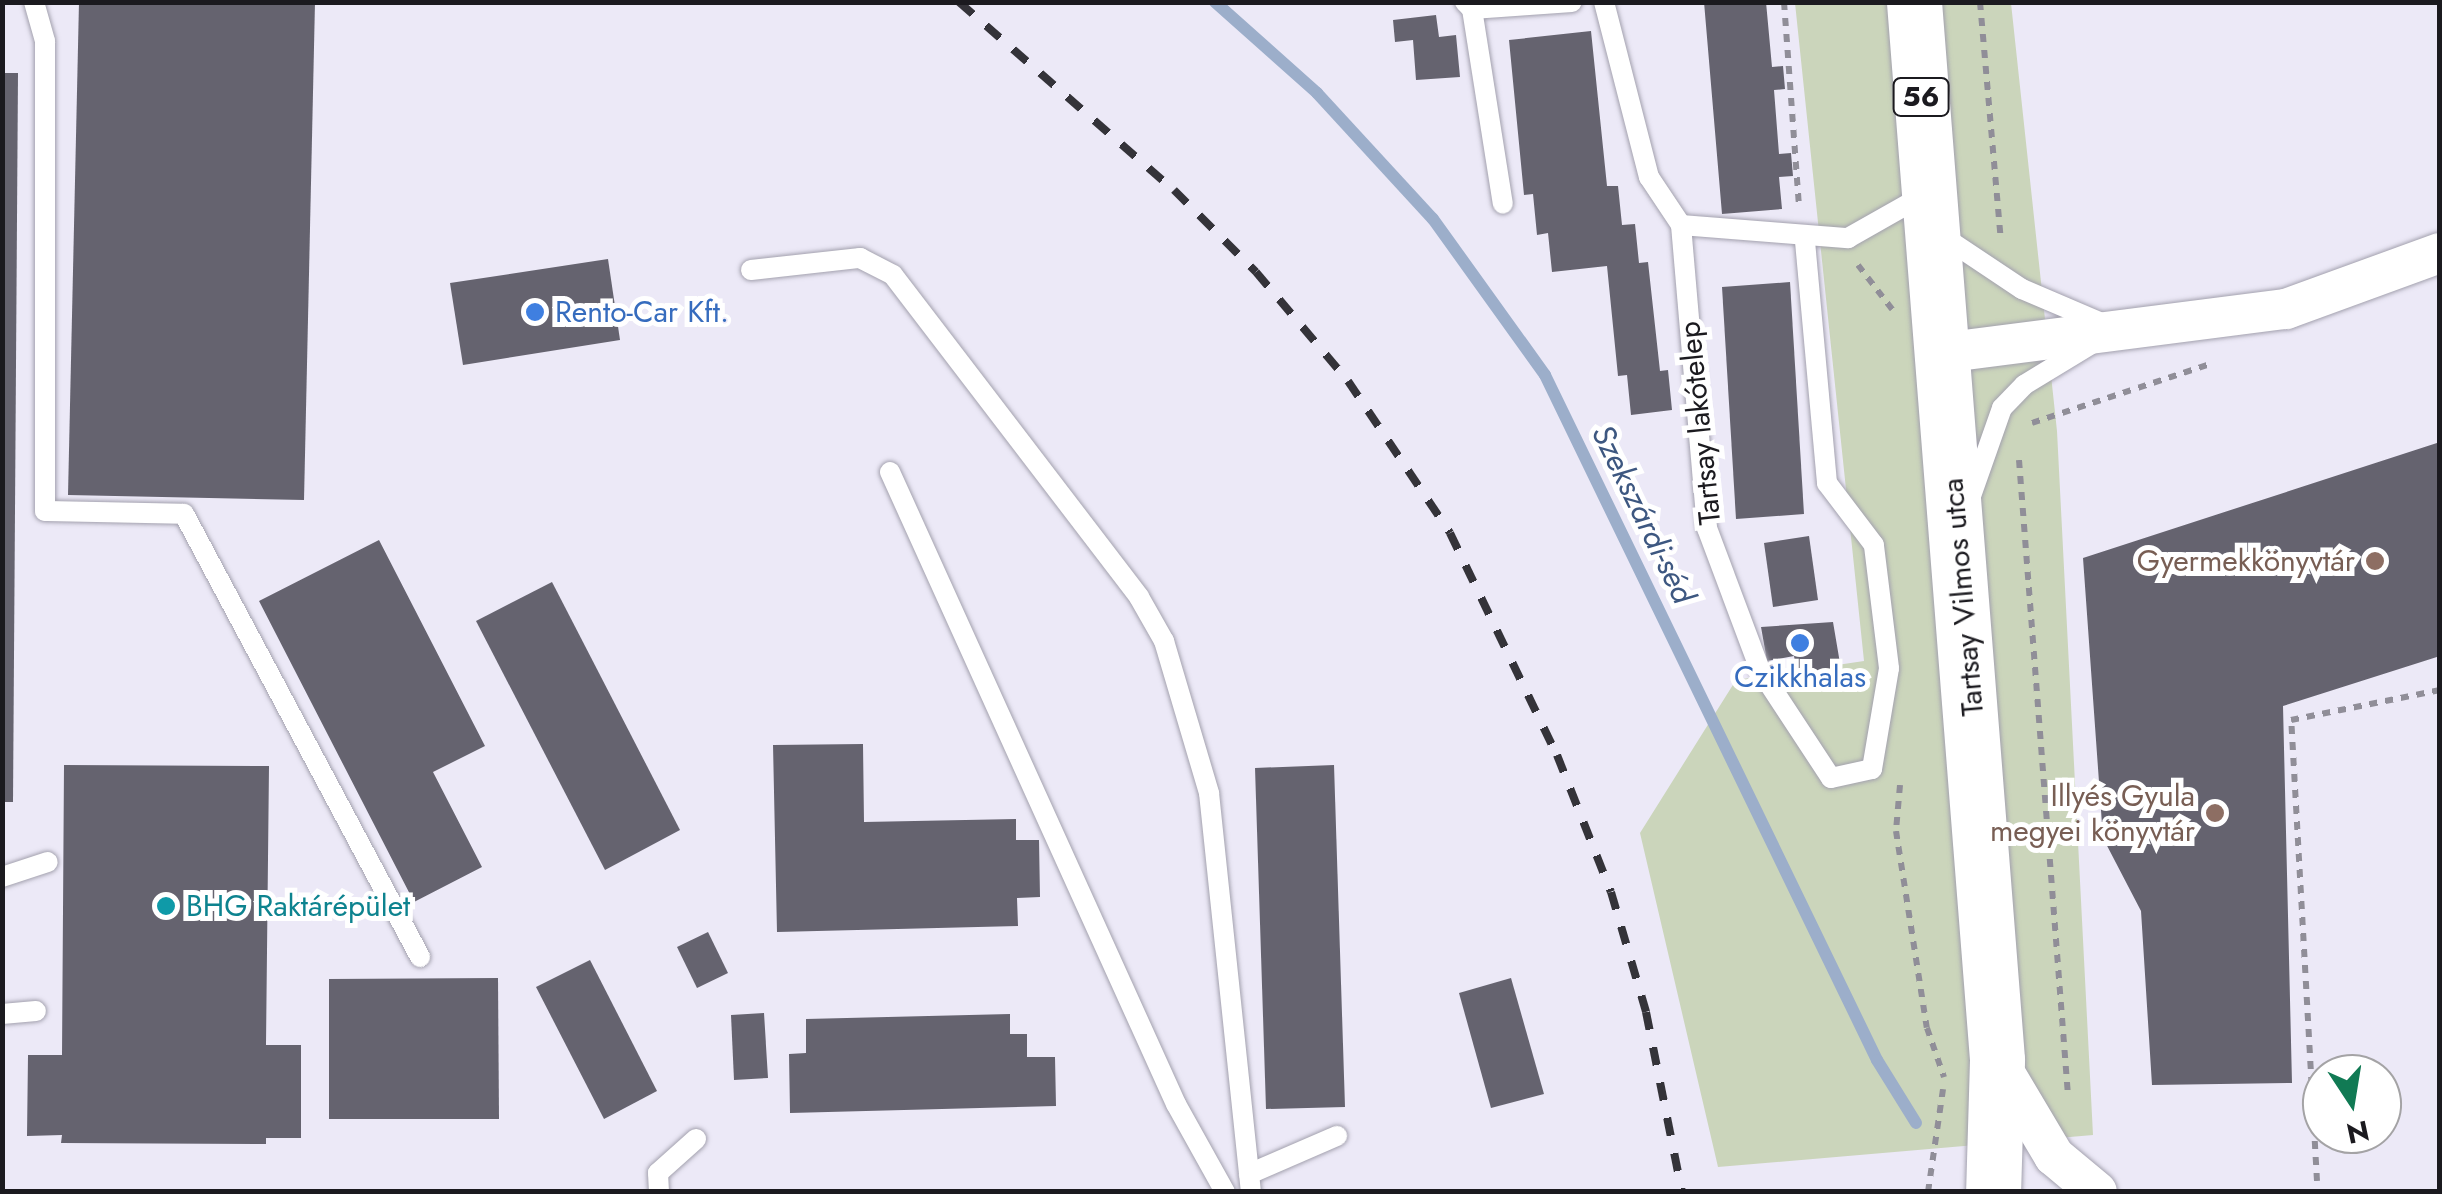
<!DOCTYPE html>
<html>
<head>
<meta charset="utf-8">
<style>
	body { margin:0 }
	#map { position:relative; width:2442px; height:1194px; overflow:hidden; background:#ece9f7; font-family:Jost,sans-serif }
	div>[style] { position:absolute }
	.green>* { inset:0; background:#cbd5bb }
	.stream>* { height:12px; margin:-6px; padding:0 6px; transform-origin:6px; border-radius:6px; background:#9caeca }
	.building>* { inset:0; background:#65636f }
	.path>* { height:6px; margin-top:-3px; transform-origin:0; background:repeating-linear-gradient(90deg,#908e98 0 8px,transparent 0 16px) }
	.roads { filter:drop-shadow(0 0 2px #a3a1ae) drop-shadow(0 0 2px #a3a1ae) }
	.service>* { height:20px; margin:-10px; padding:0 10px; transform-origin:10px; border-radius:10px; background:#fff }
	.minor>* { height:40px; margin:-20px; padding:0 20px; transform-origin:20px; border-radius:20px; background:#fff }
	.primary>* { height:55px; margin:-27.5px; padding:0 27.5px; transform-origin:27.5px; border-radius:27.5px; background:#fff }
	.rail>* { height:8px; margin-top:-4px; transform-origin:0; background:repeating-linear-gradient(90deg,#343339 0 18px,transparent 0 36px) }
	.dots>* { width:28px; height:28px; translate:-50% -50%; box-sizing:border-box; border:5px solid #fff; border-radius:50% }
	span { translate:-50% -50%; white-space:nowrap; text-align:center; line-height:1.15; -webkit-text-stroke:10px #fff; paint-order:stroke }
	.shield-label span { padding:2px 8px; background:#fff; border:2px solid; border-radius:8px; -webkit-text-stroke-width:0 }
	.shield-label { font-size:28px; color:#1b1a1f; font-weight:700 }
	.shop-label { font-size:30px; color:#366cbe }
	.left { translate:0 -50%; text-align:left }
	.street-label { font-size:30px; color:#1b1a1f }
	.education-label { font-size:30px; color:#785e54 }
	.right { translate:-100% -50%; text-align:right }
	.culture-label { font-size:30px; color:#0d838f }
	.water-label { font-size:32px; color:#3d5780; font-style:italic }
	.frame { position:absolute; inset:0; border:5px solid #1b1a1f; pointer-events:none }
	.north { position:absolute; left:2302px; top:1054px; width:100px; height:100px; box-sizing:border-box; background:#fff; border:2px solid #a4a3a5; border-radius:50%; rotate:168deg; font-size:28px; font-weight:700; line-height:40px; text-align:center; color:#1b1a1f }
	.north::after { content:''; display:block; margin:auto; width:35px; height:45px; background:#117a54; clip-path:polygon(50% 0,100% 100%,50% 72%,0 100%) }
</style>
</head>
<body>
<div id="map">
	<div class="green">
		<i style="clip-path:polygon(1795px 3px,2011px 3px,2057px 431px,2093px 1135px,1718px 1167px,1640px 833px,1736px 680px,1864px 661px)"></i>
	</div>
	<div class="stream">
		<i style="left:1215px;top:2px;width:137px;rotate:41.7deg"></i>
		<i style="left:1317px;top:93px;width:171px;rotate:47.4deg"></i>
		<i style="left:1433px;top:219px;width:192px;rotate:54.3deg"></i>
		<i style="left:1545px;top:375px;width:761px;rotate:64.14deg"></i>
		<i style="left:1877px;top:1060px;width:74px;rotate:58.2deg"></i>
	</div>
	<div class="building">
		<i style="clip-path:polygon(79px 2px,315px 2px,304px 500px,68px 495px)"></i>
		<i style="clip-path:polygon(1704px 2px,1766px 2px,1772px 67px,1783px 66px,1785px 89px,1774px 90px,1779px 154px,1791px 153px,1793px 176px,1779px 177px,1782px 209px,1722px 214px)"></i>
		<i style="clip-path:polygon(1436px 15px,1439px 37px,1456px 35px,1460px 77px,1416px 80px,1413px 40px,1395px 42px,1393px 20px)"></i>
		<i style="clip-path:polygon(1591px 31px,1607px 186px,1618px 186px,1622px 225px,1635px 224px,1639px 263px,1648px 262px,1660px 371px,1668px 370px,1672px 410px,1631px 415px,1627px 375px,1618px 376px,1607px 266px,1552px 272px,1548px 233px,1537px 235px,1533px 194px,1524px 195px,1509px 40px)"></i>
		<i style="clip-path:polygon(2px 73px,18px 73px,13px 802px,2px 802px)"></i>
		<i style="clip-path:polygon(608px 259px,620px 340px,463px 365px,450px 283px)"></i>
		<i style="clip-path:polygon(1790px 282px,1804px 514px,1736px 519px,1722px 287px)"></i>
		<i style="clip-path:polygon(2440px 442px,2440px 656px,2283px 706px,2292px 1083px,2152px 1085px,2141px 911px,2103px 838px,2083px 558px)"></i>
		<i style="clip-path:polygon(1809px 536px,1818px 600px,1773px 607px,1764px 543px)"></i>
		<i style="clip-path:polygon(379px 540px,485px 746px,433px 772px,482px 867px,414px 902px,259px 601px)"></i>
		<i style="clip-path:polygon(552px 582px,680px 830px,605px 870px,476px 621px)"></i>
		<i style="clip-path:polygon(1833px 622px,1843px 681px,1800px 689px,1794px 656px,1767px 661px,1761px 627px)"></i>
		<i style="clip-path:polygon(863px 744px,864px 822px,1016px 819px,1016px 840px,1039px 840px,1040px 897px,1017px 898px,1018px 926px,777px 932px,773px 745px)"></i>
		<i style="clip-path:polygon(64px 765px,269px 766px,266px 1045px,301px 1045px,301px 1138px,266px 1138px,266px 1144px,61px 1143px,62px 1135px,27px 1136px,28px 1055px,62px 1055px)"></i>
		<i style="clip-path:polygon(1334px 765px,1345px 1107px,1266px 1109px,1255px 768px)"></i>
		<i style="clip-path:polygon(708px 932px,728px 973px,697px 988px,677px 947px)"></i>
		<i style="clip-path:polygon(590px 960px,657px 1091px,604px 1119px,536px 987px)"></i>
		<i style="clip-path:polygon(498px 978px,499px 1119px,329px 1119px,329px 979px)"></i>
		<i style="clip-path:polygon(1511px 978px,1544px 1094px,1491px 1108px,1459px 993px)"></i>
		<i style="clip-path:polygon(764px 1013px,768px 1078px,734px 1080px,731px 1015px)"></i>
		<i style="clip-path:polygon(1010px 1014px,1010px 1034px,1027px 1034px,1027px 1057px,1055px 1057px,1056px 1106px,790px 1113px,789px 1054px,806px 1053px,806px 1019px)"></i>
	</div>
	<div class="path">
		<i style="left:1784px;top:2px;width:204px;rotate:85.8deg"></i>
		<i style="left:1980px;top:2px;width:239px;rotate:85deg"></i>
		<i style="left:1858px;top:265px;width:56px;rotate:52.3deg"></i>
		<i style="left:2032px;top:423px;width:188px;rotate:-18.3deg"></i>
		<i style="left:2019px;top:460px;width:637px;rotate:85.59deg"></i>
		<i style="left:1900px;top:785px;width:46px;rotate:95deg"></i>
		<i style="left:1896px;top:831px;width:199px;rotate:81.1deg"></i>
		<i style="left:1927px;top:1028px;width:52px;rotate:70.9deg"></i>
		<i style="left:2317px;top:1181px;width:462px;rotate:-93.2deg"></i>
		<i style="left:2291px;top:720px;width:152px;rotate:-11.4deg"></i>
		<i style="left:1928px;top:1192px;width:104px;rotate:-81.7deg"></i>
	</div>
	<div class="roads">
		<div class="service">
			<i style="left:34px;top:2px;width:41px;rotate:74.2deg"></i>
			<i style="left:45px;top:41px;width:470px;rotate:90deg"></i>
			<i style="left:45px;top:511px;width:139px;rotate:1.2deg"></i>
			<i style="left:184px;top:514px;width:502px;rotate:61.95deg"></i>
			<i style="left:1465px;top:2px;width:10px;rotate:45deg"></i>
			<i style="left:1472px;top:9px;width:100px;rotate:-4deg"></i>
			<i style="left:1604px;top:2px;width:181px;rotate:75.6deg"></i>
			<i style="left:1649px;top:177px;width:58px;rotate:56.3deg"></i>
			<i style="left:1681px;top:225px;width:304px;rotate:85.1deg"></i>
			<i style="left:1707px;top:528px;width:152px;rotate:69.5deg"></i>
			<i style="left:1760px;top:670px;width:129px;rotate:56.7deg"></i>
			<i style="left:1831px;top:778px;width:42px;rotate:-12.4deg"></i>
			<i style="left:1872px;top:769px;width:102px;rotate:-80.4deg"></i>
			<i style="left:1889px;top:668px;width:124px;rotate:-97deg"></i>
			<i style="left:1874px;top:545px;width:78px;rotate:-127.2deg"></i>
			<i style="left:1827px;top:483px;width:245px;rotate:-95.2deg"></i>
			<i style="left:1472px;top:9px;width:197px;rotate:81deg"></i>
			<i style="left:1681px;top:225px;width:168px;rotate:4.5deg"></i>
			<i style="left:1848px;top:238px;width:87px;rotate:-29.5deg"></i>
			<i style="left:1941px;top:235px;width:97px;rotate:33.7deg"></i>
			<i style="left:2022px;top:289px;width:89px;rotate:23.1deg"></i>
			<i style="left:751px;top:270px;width:110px;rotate:-6.3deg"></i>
			<i style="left:860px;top:258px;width:37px;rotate:27deg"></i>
			<i style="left:893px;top:275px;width:405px;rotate:52.6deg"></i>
			<i style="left:1139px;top:597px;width:51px;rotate:60.4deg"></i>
			<i style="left:1164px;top:641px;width:159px;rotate:73.5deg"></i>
			<i style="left:1209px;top:793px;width:401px;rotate:84deg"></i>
			<i style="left:890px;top:472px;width:694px;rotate:65.65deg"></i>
			<i style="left:1176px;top:1104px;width:101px;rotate:60.9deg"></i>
			<i style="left:1971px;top:496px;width:93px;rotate:-70.6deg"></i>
			<i style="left:2002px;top:408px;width:32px;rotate:-46deg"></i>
			<i style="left:2024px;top:385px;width:81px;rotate:-31.3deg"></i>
			<i style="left:2px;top:877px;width:48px;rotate:-18.1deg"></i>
			<i style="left:2px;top:1014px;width:34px;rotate:-5deg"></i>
			<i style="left:1249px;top:1174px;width:96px;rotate:-23.4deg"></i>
			<i style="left:659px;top:1192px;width:19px;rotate:-93deg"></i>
			<i style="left:658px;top:1173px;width:51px;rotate:-41.8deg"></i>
		</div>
		<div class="minor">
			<i style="left:1941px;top:353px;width:348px;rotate:-7.3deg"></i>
			<i style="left:2286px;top:309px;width:164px;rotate:-20deg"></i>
			<i style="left:1997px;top:1060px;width:112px;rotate:59.3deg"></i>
			<i style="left:2054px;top:1156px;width:56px;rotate:39.9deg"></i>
		</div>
		<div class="primary">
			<i style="left:1914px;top:2px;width:1061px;rotate:85.51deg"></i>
			<i style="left:1997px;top:1060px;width:132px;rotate:91.7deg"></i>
		</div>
	</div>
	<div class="rail">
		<i style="left:959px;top:2px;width:286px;rotate:41.2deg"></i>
		<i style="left:1174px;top:190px;width:116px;rotate:45deg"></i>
		<i style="left:1256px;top:272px;width:143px;rotate:49.8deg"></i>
		<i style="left:1348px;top:381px;width:183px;rotate:56.1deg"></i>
		<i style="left:1450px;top:533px;width:246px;rotate:64.3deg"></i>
		<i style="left:1557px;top:755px;width:147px;rotate:68.5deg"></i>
		<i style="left:1611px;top:892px;width:125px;rotate:73.7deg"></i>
		<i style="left:1646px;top:1012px;width:184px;rotate:78.7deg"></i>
	</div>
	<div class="dots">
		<i style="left:535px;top:312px;background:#3f7fe0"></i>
		<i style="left:2375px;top:561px;background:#8d6e63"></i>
		<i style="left:1800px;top:643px;background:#3f7fe0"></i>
		<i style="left:2215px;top:813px;background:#8d6e63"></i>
		<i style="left:166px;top:906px;background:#0f9aa8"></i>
	</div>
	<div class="shield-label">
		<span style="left:1921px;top:97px">56</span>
	</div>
	<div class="shop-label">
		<span class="left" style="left:555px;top:312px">Rento-Car Kft.</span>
		<span style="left:1800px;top:677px">Czikkhalas</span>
	</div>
	<div class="street-label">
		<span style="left:1700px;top:423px;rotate:-96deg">Tartsay lakótelep</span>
		<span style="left:1963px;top:597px;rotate:-95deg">Tartsay Vilmos utca</span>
	</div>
	<div class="education-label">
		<span class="right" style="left:2355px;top:561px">Gyermekkönyvtár</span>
		<span class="right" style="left:2195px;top:813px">Illyés Gyula<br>megyei könyvtár</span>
	</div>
	<div class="culture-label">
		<span class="left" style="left:186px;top:906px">BHG Raktárépület</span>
	</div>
	<div class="water-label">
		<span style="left:1643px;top:514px;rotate:64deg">Szekszárdi-séd</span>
	</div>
	<div class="frame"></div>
	<div class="north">N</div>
</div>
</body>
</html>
